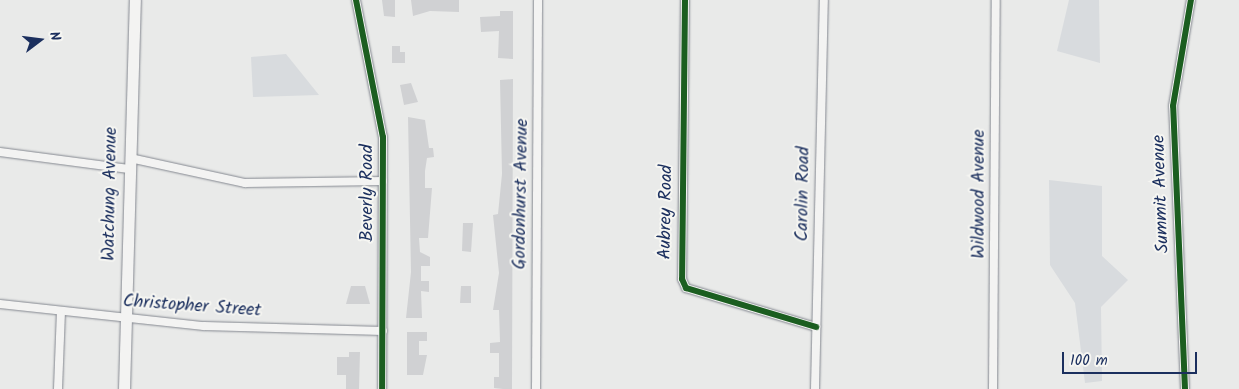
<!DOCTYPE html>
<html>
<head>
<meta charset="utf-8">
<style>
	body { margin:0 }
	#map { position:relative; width:1239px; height:389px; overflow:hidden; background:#e9eae9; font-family:Kalam,sans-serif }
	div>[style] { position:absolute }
	.green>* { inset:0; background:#d8dbde }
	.building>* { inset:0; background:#d0d1d3 }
	.roads { filter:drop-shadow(0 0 1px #848890) drop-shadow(0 0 1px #848890) }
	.street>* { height:8px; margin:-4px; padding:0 4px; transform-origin:4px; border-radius:4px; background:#f3f3f2 }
	.secondary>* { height:11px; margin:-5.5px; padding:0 5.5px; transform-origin:5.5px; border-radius:5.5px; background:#f3f3f2 }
	.cycleway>* { height:6px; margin:-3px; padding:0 3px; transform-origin:3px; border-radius:3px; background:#1b5e20 }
	span { translate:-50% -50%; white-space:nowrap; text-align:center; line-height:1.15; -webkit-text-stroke:4px #f6f6f2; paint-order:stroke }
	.street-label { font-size:18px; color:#1b2f5e }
	.north { position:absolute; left:15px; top:15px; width:50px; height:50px; -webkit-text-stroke:4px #f6f6f2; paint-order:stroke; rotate:75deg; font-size:14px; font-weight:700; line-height:20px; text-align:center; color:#1b2f5e }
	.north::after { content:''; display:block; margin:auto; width:18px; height:22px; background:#1b2f5e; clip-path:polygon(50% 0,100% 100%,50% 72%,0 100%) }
	.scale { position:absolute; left:1062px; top:352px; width:135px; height:22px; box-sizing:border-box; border:2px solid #1b2f5e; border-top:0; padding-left:6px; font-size:15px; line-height:18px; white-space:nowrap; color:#1b2f5e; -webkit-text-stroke:4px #f6f6f2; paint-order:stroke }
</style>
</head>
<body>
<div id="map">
	<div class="green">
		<i style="clip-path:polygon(1069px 0,1099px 0,1100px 63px,1057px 51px)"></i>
		<i style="clip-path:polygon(286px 54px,319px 95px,253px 97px,251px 57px)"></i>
		<i style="clip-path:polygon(1049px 180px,1102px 186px,1102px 256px,1128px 280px,1101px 307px,1102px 381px,1085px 383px,1075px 303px,1050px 265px)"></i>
	</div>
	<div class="building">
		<i style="clip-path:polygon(382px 0,395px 0,395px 17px,384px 16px)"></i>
		<i style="clip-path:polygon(411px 0,459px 0,459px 12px,430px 11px,413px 16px)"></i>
		<i style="clip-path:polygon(500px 11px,513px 11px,513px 59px,498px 58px,499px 31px,481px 32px,480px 17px,500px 16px)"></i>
		<i style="clip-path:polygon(392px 46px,400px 46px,400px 52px,405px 52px,405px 63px,392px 63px)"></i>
		<i style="clip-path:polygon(513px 79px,512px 389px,503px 389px,494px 388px,494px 377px,499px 377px,499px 353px,490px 353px,490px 343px,500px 342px,499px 310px,493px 310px,499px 273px,493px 215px,498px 214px,502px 174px,500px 80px)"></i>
		<i style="clip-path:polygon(411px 83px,418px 102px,404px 105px,400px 85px)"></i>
		<i style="clip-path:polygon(408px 117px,425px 120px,429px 148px,433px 148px,434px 157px,427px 158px,425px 171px,425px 188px,432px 188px,428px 238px,419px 238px,420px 252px,430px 257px,430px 266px,421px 266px,421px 281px,429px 281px,429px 292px,421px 291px,422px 318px,406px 318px,411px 272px)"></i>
		<i style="clip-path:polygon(463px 223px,473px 223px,471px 252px,462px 251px)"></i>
		<i style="clip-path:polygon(351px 286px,365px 286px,370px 304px,346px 304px)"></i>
		<i style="clip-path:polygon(461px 286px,471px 286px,471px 303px,460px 303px)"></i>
		<i style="clip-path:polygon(407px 332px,427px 332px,427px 341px,419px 341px,419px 355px,427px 355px,423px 375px,407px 375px)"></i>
		<i style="clip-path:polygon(349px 352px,360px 352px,359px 389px,346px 389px,346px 375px,337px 375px,337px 357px,349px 357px)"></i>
	</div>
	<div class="roads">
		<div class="street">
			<i style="left:356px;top:0;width:140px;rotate:78.9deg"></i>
			<i style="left:383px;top:137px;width:252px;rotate:90.2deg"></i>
			<i style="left:685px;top:0;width:279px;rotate:90.6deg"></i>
			<i style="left:682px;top:279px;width:10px;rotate:66deg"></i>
			<i style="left:686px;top:288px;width:136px;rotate:16.7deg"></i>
			<i style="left:0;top:152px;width:130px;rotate:7.5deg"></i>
			<i style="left:130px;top:158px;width:118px;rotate:12.3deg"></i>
			<i style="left:245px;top:183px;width:138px;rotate:-0.8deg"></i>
			<i style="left:0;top:304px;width:205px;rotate:6.2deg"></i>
			<i style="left:204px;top:326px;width:179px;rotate:1.6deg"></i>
			<i style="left:58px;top:389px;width:78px;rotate:-87.8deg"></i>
			<i style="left:536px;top:389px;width:389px;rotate:-89.7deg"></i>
			<i style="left:815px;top:389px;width:389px;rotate:-88.7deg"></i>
			<i style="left:993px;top:389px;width:389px;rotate:-89.6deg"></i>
			<i style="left:1185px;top:389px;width:283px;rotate:-92.4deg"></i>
			<i style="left:1173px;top:106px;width:108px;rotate:-80.4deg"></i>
		</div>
		<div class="secondary">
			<i style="left:124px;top:389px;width:389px;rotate:-88.4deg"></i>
		</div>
	</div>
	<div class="cycleway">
		<i style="left:356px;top:0;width:140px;rotate:78.9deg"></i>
		<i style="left:383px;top:137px;width:252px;rotate:90.2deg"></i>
		<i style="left:685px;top:0;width:279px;rotate:90.6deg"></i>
		<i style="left:682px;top:279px;width:10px;rotate:66deg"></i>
		<i style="left:686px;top:288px;width:136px;rotate:16.7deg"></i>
		<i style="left:1185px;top:389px;width:283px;rotate:-92.4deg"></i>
		<i style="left:1173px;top:106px;width:108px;rotate:-80.4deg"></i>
	</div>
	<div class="street-label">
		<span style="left:368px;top:193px;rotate:-90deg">Beverly Road</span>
		<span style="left:111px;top:194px;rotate:-89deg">Watchung Avenue</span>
		<span style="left:522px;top:194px;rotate:-89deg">Gordonhurst Avenue</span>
		<span style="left:804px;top:194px;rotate:-89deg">Carolin Road</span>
		<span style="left:980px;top:194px;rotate:-90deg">Wildwood Avenue</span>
		<span style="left:1162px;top:194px;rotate:-92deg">Summit Avenue</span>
		<span style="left:667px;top:212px;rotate:-89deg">Aubrey Road</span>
		<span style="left:192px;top:307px;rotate:4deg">Christopher Street</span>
	</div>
	<div class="north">N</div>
	<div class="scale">100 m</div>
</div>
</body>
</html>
